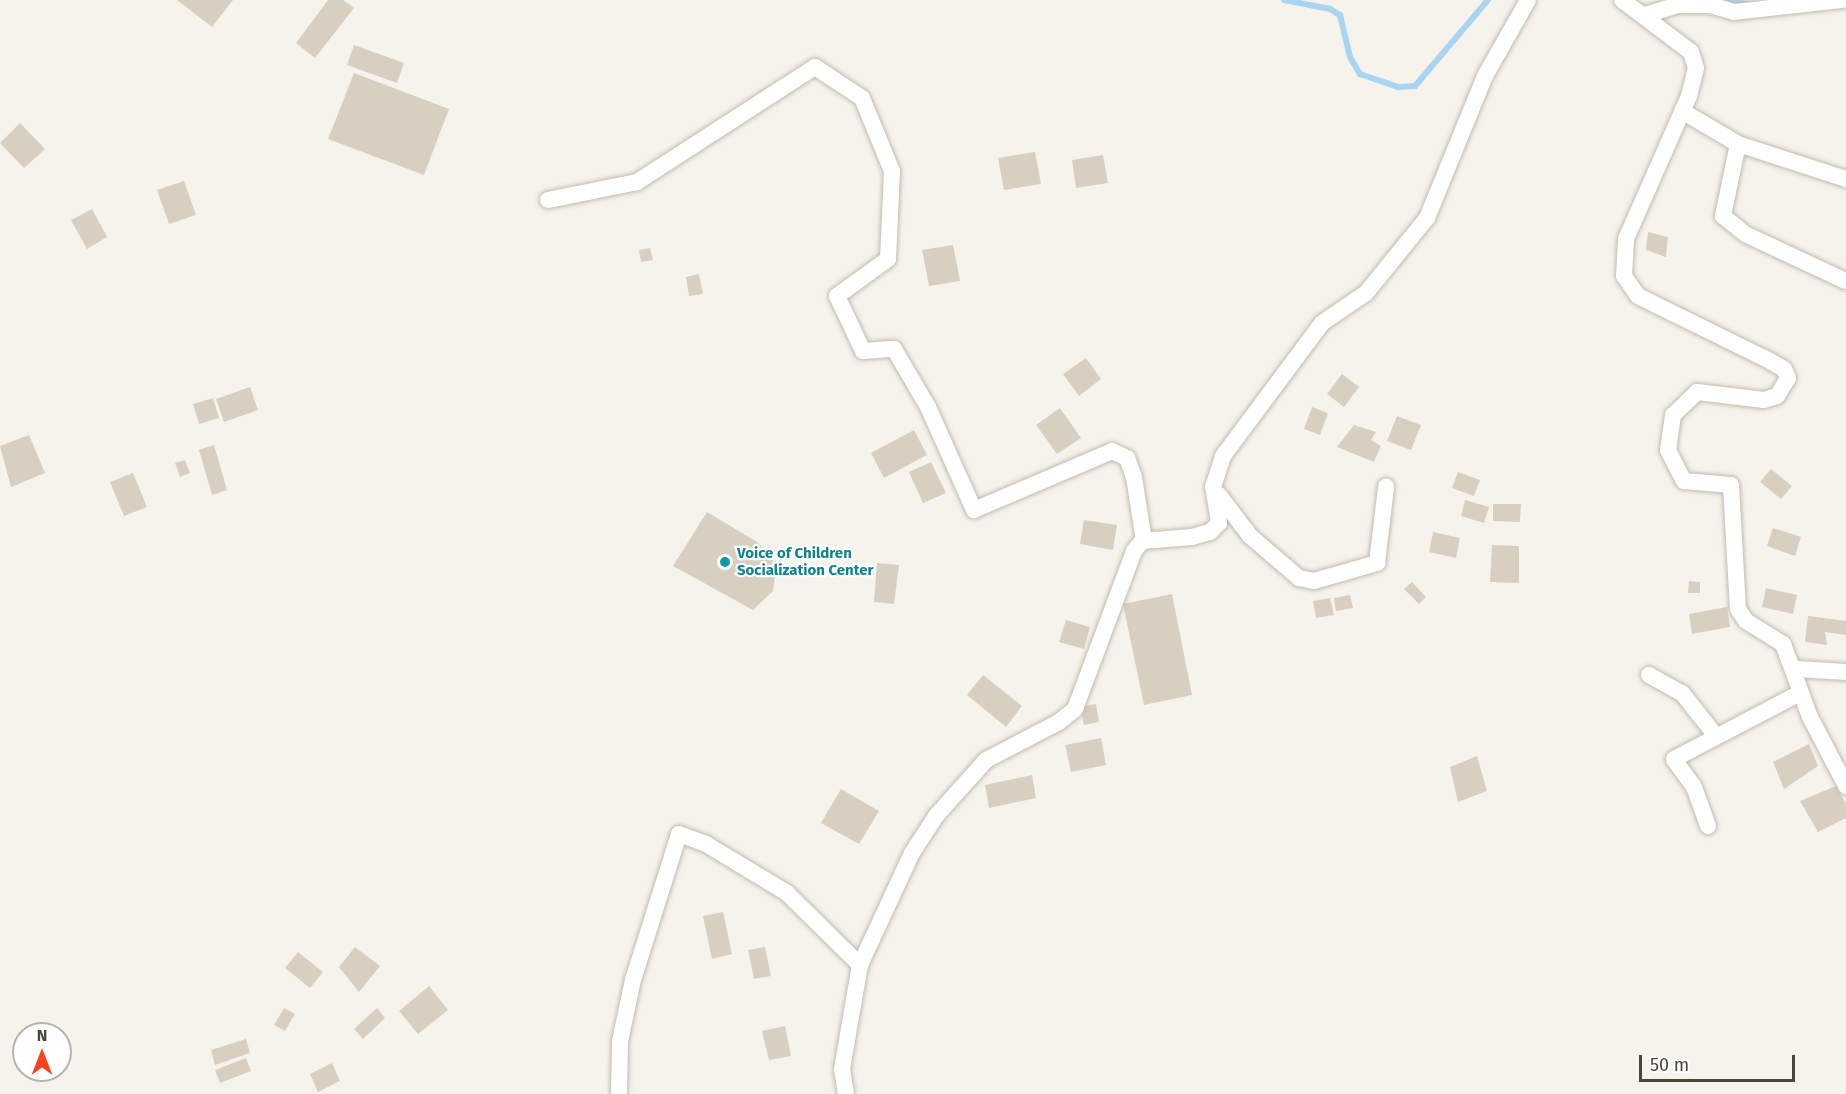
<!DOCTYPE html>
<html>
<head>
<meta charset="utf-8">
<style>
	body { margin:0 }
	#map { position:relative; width:1846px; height:1094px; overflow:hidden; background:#f6f3ec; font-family:"Fira Sans",sans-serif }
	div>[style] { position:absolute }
	.stream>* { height:6px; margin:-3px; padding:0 3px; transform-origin:3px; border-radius:3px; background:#a9d4f2 }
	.building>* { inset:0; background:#d8cfc1 }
	.roads { filter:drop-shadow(0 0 2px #c2bbae) drop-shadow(0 0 2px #c2bbae) }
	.street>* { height:16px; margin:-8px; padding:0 8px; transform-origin:8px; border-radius:8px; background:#fff }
	.dots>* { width:16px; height:16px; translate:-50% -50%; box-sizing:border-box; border:3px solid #fff; border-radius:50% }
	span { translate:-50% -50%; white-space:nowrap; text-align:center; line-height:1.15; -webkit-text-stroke:4.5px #fff; paint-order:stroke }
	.culture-label { font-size:15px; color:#0d838f; font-weight:700 }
	.left { translate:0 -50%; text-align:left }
	.north { position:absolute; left:12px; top:1022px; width:60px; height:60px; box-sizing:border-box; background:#fff; border:2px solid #b7b4b0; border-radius:50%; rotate:0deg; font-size:16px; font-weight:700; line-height:24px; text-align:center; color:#4b4439 }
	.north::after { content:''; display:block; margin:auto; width:21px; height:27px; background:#fc3f1d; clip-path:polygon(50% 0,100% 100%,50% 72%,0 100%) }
	.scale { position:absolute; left:1639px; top:1055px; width:156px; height:27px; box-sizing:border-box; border:3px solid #4b4439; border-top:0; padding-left:8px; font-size:18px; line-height:21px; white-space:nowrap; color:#4b4439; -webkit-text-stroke:4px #fff; paint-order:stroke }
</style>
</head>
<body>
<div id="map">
	<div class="stream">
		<i style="left:1284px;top:0;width:47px;rotate:11.1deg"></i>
		<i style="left:1330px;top:9px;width:12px;rotate:31deg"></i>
		<i style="left:1340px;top:15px;width:43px;rotate:76.6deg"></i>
		<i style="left:1350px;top:57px;width:20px;rotate:60deg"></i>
		<i style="left:1360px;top:74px;width:40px;rotate:18.9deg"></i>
		<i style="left:1398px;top:87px;width:17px;rotate:-3deg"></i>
		<i style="left:1415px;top:86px;width:113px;rotate:-49.7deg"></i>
		<i style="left:1720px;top:1px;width:28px;rotate:6deg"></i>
	</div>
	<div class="building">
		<i style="clip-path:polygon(177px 0,233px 0,212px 27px)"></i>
		<i style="clip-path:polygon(328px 0,343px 0,354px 8px,315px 58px,296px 43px)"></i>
		<i style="clip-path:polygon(354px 45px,404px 63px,397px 83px,347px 65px)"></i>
		<i style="clip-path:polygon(354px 73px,449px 109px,424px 175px,328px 139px)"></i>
		<i style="clip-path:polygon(20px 123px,45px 149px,24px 168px,0 143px)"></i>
		<i style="clip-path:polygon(1035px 152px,1041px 184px,1004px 190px,998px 158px)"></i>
		<i style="clip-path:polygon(1103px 155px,1108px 183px,1076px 188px,1072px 160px)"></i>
		<i style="clip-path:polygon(184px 181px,196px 215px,169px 224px,157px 190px)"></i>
		<i style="clip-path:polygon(92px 209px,107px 237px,87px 249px,71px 220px)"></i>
		<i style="clip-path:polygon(1648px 232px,1668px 237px,1666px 257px,1646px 250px)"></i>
		<i style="clip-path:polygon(953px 245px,960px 281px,929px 286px,922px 250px)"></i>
		<i style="clip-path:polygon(650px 248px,653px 260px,641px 262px,639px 250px)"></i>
		<i style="clip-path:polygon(699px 274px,703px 294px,689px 296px,686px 277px)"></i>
		<i style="clip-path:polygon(1086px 358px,1101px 379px,1079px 396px,1063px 374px)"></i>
		<i style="clip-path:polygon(1342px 374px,1359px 387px,1344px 407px,1327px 394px)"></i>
		<i style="clip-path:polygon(250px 387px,258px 410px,224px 422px,216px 399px)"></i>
		<i style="clip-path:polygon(213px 398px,219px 418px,199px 424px,193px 404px)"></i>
		<i style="clip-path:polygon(1312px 407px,1328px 413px,1320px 435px,1304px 429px)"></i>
		<i style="clip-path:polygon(1060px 408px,1081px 438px,1057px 454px,1036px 425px)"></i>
		<i style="clip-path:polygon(1397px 416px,1421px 425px,1411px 450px,1387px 441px)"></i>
		<i style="clip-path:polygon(1354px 425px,1376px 432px,1371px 440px,1381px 446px,1374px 462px,1337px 447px)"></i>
		<i style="clip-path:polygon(914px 430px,927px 455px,884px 478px,871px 453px)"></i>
		<i style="clip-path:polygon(29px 435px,45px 473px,11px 487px,0 446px)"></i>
		<i style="clip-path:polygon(214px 445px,227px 490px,212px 495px,199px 450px)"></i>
		<i style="clip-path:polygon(185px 460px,190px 473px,180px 477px,175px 463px)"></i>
		<i style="clip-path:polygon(931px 462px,946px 493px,923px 503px,909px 472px)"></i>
		<i style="clip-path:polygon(1771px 469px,1792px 486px,1781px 499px,1760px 482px)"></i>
		<i style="clip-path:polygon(1458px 472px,1480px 480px,1474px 496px,1452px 488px)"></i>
		<i style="clip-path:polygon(133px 473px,147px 507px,124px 516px,110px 482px)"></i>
		<i style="clip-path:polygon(1465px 500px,1489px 507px,1484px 523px,1461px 516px)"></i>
		<i style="clip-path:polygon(1493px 504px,1521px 504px,1520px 522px,1493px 521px)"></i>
		<i style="clip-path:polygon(707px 512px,757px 542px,772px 558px,776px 569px,773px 591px,753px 610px,673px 566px)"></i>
		<i style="clip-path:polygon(1084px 520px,1117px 525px,1113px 550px,1080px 544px)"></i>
		<i style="clip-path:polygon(1773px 528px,1801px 537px,1795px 556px,1767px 546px)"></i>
		<i style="clip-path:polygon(1433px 532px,1460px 538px,1456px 558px,1429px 552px)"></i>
		<i style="clip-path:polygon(1492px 545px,1519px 546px,1519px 583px,1490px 582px)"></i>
		<i style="clip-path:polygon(877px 563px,899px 565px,894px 604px,874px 602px)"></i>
		<i style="clip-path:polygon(1689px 581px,1700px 582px,1700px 593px,1688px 593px)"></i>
		<i style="clip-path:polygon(1412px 582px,1426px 597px,1419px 604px,1404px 589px)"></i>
		<i style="clip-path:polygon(1766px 588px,1797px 595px,1793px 614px,1762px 607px)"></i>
		<i style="clip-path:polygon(1172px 594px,1192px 695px,1144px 705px,1123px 604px)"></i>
		<i style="clip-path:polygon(1350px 595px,1353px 608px,1336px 611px,1334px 598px)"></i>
		<i style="clip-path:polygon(1330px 598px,1334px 615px,1316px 618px,1313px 601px)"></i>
		<i style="clip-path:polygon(1727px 607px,1730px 627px,1692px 634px,1689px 614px)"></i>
		<i style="clip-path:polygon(1808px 616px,1846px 621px,1846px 635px,1825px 632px,1827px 645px,1805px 642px)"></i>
		<i style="clip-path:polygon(1066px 620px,1090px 627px,1084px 649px,1059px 642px)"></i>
		<i style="clip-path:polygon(983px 675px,1022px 706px,1006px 727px,967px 695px)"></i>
		<i style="clip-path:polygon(1096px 704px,1099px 722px,1084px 725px,1080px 707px)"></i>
		<i style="clip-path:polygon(1101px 738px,1106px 765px,1071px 772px,1065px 745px)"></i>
		<i style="clip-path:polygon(1809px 744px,1818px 766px,1784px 789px,1773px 762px)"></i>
		<i style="clip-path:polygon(1477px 756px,1487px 791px,1458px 802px,1450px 767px)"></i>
		<i style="clip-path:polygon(1032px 775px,1036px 798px,989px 808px,985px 785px)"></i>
		<i style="clip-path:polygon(1836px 786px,1846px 804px,1846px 818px,1818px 832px,1800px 801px)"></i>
		<i style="clip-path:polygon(841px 789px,879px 811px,859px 844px,821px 823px)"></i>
		<i style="clip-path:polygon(723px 912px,732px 954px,712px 959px,703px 916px)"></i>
		<i style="clip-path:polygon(355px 947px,380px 966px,359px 992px,339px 967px)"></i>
		<i style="clip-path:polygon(765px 947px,771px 976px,754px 979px,748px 950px)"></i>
		<i style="clip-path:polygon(298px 952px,323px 972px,310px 988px,285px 968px)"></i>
		<i style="clip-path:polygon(429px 986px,448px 1010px,418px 1034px,399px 1011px)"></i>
		<i style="clip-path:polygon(284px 1008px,295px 1014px,285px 1031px,274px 1025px)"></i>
		<i style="clip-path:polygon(377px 1008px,385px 1018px,363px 1039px,354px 1029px)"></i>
		<i style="clip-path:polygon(785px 1026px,791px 1056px,769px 1060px,762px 1031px)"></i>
		<i style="clip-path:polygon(246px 1039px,250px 1053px,215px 1065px,211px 1050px)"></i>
		<i style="clip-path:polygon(246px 1058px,251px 1071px,220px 1083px,215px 1070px)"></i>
		<i style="clip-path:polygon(332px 1063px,340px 1081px,318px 1092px,310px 1074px)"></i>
	</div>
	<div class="roads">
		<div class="street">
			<i style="left:1622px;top:0;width:86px;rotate:37deg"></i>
			<i style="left:1691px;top:52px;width:17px;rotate:73deg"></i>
			<i style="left:1696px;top:68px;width:29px;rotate:104deg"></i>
			<i style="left:1689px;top:96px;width:156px;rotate:113.8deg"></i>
			<i style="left:1626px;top:239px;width:37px;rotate:93deg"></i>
			<i style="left:1624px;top:276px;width:24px;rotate:55deg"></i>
			<i style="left:1638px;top:296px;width:147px;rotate:26.2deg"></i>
			<i style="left:1770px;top:361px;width:16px;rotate:30deg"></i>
			<i style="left:1784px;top:369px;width:10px;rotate:66deg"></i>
			<i style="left:1788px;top:378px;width:21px;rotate:121deg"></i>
			<i style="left:1777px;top:396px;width:14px;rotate:163deg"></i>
			<i style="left:1764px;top:400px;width:67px;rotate:-173.2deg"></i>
			<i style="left:1697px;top:392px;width:33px;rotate:136deg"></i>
			<i style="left:1673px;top:415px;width:35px;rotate:98deg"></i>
			<i style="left:1668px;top:450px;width:35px;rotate:63deg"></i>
			<i style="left:1684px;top:481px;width:47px;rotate:4.9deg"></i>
			<i style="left:1731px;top:485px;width:124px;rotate:86.8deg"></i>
			<i style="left:1738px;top:609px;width:14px;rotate:56deg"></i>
			<i style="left:1746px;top:621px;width:44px;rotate:31.9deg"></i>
			<i style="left:1783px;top:644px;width:78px;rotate:69.7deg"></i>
			<i style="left:1810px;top:717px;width:78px;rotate:62.4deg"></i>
			<i style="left:1645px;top:15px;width:34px;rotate:-17deg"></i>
			<i style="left:1678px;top:5px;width:32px"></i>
			<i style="left:1710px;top:5px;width:25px;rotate:16deg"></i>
			<i style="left:1734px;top:12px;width:109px;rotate:-6.3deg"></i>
			<i style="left:1682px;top:111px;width:65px;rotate:30.5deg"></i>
			<i style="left:1738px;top:144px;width:114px;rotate:18deg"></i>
			<i style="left:1738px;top:144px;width:74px;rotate:101.8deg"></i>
			<i style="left:1723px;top:216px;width:28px;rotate:39deg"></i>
			<i style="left:1745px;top:234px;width:111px;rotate:25deg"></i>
			<i style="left:548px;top:200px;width:91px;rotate:-11.4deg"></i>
			<i style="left:637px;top:182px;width:212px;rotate:-32.9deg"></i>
			<i style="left:815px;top:67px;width:56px;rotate:33.4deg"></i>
			<i style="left:862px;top:98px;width:79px;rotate:67.7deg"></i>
			<i style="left:892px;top:171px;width:88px;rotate:92.6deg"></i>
			<i style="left:888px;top:259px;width:63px;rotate:144deg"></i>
			<i style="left:837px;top:296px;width:61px;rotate:64.7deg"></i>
			<i style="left:863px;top:351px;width:31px;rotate:-4deg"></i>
			<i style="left:894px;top:349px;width:67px;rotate:59.6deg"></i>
			<i style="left:928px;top:407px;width:113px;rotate:65.9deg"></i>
			<i style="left:974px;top:510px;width:150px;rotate:-23.1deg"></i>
			<i style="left:1112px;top:451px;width:17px;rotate:25deg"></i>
			<i style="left:1127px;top:458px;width:20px;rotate:70deg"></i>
			<i style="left:1134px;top:477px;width:65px;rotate:81.1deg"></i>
			<i style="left:1219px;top:495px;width:51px;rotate:52.9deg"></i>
			<i style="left:1250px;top:536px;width:65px;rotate:40.6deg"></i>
			<i style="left:1299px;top:578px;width:15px;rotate:11deg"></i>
			<i style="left:1314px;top:581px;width:66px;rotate:-15.9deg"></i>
			<i style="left:1377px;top:563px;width:77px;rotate:-83.2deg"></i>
			<i style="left:1796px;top:669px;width:50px;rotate:3.4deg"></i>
			<i style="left:1649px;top:675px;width:38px;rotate:29deg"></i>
			<i style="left:1682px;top:693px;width:55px;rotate:51.7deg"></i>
			<i style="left:1708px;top:826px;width:41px;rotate:-109.7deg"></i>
			<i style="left:1694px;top:787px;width:34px;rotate:-126deg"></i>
			<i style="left:1674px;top:759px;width:142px;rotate:-27.6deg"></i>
			<i style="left:619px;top:1094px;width:53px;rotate:-88.9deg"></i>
			<i style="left:620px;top:1041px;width:62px;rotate:-78deg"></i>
			<i style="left:633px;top:980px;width:153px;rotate:-72.5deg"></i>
			<i style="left:679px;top:834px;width:29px;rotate:20deg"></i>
			<i style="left:706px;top:844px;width:95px;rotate:31.2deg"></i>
			<i style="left:787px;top:893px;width:103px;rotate:44.6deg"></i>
			<i style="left:846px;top:1094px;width:25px;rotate:-99deg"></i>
			<i style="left:842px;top:1069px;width:106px;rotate:-80.2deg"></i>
			<i style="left:860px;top:965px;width:123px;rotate:-65.1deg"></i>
			<i style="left:912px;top:853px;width:44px;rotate:-57deg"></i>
			<i style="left:936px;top:816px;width:75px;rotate:-48.2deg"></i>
			<i style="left:986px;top:760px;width:82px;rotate:-27.5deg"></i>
			<i style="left:1059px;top:722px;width:21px;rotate:-39deg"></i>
			<i style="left:1075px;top:709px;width:169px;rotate:-69.5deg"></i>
			<i style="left:1134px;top:551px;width:13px;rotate:-51deg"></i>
			<i style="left:1142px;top:541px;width:50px;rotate:-4.6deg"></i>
			<i style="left:1192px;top:537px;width:19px;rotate:-16deg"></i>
			<i style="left:1210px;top:532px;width:13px;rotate:-45deg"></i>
			<i style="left:1219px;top:523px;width:36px;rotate:-99deg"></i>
			<i style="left:1213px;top:487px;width:33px;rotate:-72deg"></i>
			<i style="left:1223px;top:456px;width:166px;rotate:-53.3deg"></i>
			<i style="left:1322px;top:323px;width:53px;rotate:-34.3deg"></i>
			<i style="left:1366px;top:293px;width:97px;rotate:-50.9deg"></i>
			<i style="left:1427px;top:218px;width:153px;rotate:-67.8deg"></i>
			<i style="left:1485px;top:76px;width:87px;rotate:-60.5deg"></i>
		</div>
	</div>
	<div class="dots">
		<i style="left:725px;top:562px;background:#0f9aa8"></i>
	</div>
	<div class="culture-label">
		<span class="left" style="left:737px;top:562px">Voice of Children<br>Socialization Center</span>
	</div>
	<div class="north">N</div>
	<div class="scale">50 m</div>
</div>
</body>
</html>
